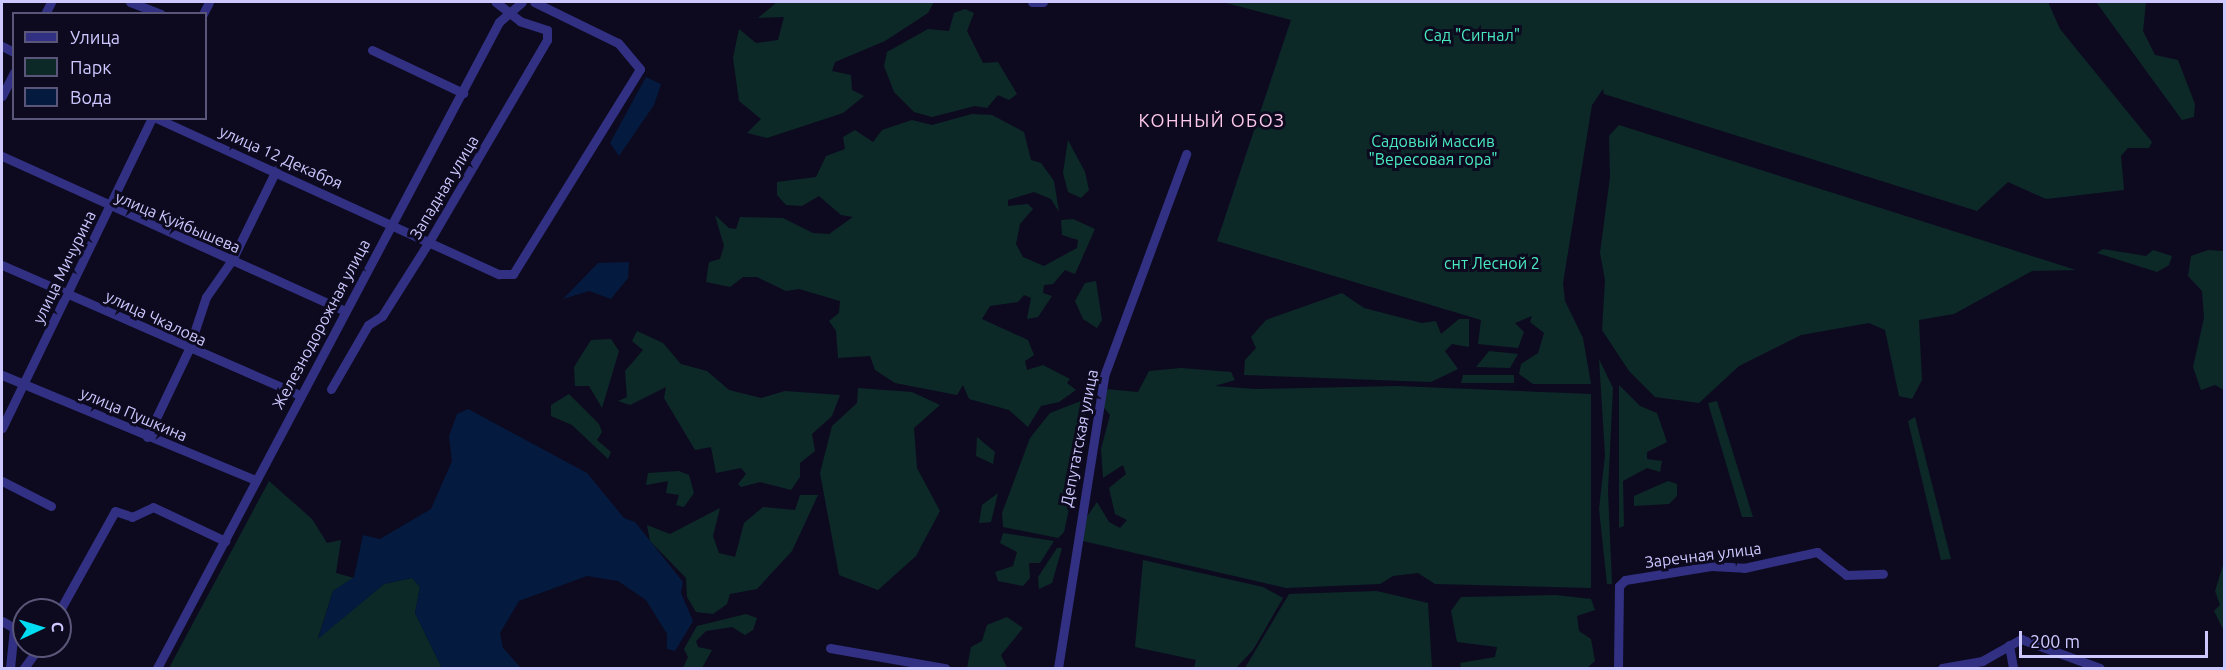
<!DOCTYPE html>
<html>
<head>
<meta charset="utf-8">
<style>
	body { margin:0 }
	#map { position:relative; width:2226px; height:670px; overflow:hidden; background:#0d0a1f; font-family:Ubuntu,sans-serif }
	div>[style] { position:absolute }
	.green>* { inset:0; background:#0c2928 }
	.water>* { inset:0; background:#041a3e }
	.minor>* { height:9px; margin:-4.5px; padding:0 4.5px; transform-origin:4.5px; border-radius:4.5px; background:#323083 }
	span { translate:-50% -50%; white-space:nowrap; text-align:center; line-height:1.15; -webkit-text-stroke:6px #0d0a1f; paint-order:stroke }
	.park-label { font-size:16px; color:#49eac0 }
	.street-label { font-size:16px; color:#cdc8ff }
	.neighbourhood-label { font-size:18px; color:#ffcaec; letter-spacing:1.5px }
	.frame { position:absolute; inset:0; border:3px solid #cdc8ff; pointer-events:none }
	.legend { position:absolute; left:12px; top:12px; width:195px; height:108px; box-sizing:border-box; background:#0d0a1f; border:2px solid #5a5679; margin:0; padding:8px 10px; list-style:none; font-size:18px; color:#cdc8ff }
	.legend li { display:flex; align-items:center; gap:12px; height:30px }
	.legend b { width:30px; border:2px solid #5a5679 }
	.north { position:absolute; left:12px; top:598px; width:60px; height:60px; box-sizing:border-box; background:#0d0a1f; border:2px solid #5a5679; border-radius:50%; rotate:86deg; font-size:16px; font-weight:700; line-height:24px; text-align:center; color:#cdc8ff }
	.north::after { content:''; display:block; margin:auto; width:21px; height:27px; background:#00ddf3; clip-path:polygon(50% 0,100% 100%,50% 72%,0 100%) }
	.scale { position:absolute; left:2019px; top:631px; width:189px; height:27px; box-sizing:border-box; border:3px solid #cdc8ff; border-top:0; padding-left:8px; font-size:18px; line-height:21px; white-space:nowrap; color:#cdc8ff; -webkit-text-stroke:4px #0d0a1f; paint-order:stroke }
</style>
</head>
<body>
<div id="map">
	<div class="green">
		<i style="clip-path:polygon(777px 2px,934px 2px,928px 13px,885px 41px,835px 62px,832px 71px,851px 75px,852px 90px,864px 96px,843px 113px,767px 138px,747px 133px,761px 119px,739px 101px,733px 58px,739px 29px,756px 43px,778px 40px,784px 17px,758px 18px)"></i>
		<i style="clip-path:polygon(1222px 2px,2048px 2px,2060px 29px,2152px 142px,2149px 148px,2128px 148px,2121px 156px,2124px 190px,2046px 199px,2008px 182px,1977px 211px,1604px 94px,1603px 89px,1592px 105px,1563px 283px,1565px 301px,1583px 338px,1591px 384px,1533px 384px,1519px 374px,1521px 364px,1538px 353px,1544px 333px,1530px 322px,1532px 316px,1515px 323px,1524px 332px,1518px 348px,1478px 344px,1481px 320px,1217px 241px,1291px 20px)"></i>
		<i style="clip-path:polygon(2096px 2px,2146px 2px,2143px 31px,2155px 55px,2178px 60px,2195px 104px,2194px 117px,2182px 120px)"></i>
		<i style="clip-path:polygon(965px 9px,974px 13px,967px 31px,983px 63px,998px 62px,1017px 94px,1009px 100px,998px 95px,987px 108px,975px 106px,932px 117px,914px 112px,894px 92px,884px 66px,887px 52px,928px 29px,949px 31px,954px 13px)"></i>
		<i style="clip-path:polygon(972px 114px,992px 115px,1024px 132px,1031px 160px,1041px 163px,1054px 181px,1059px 212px,1051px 199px,1034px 192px,1008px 200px,1008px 206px,1028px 204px,1033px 209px,1020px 224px,1016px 244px,1023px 257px,1044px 266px,1077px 248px,1078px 240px,1062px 235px,1061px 220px,1073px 219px,1095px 229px,1075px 274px,1065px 270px,1053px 284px,1044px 285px,1043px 293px,1052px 296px,1038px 317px,1027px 319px,1031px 298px,1024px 295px,1018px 302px,990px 306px,982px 319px,1028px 340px,1034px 355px,1025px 361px,1027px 370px,1043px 365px,1070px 379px,1067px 383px,1076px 390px,1059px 402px,1041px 406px,1028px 427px,1009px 410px,969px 399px,963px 385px,957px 395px,895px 383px,875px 370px,870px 356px,838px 358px,836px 331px,829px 321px,839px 313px,840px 301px,799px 289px,786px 291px,757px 277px,743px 277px,730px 287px,706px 282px,709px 262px,720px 259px,724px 246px,715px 215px,729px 228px,736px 229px,740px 217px,783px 218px,813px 233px,829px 234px,853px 217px,841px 215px,819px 196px,802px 206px,786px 205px,777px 195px,777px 182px,816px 177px,826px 156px,845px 149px,843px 137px,855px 130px,873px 142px,882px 130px,912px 120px,932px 125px)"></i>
		<i style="clip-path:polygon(1619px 125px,2076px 270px,2032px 271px,1954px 314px,1919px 320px,1922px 380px,1912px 399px,1899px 396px,1885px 330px,1869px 323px,1801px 335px,1739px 366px,1699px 403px,1655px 397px,1629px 371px,1602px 330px,1605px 280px,1600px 253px,1610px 177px,1609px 136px)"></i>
		<i style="clip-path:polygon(1068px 140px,1085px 172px,1089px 190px,1081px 198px,1068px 192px,1063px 173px)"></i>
		<i style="clip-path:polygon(2103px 249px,2146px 256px,2153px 250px,2172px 256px,2169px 265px,2157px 272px,2097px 253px)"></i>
		<i style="clip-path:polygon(2208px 250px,2224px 251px,2224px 390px,2215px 385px,2201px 390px,2193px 367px,2204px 318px,2202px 291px,2188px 276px,2191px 256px)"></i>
		<i style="clip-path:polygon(1096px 281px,1102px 320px,1097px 328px,1083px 319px,1075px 301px,1085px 283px)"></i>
		<i style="clip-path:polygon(1342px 293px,1364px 308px,1422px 323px,1436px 321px,1441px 334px,1459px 319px,1469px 319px,1469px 347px,1452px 344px,1445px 351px,1458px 369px,1431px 382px,1244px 375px,1245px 360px,1256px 348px,1251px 337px,1266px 320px)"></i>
		<i style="clip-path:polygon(637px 331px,663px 343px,681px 364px,707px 371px,729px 390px,761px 398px,785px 391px,840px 395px,832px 416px,812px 434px,815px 451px,800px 463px,800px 477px,791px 490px,760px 482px,741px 487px,738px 484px,746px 474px,741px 468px,716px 473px,711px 447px,695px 450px,664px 398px,666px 387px,630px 405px,618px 401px,627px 397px,625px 371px,643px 350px,632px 341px)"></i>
		<i style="clip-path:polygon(611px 339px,619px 351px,602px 408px,589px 386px,575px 386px,574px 367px,591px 340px)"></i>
		<i style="clip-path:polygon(1489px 351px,1518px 354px,1510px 368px,1476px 367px)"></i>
		<i style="clip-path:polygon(1599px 359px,1613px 388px,1608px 490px,1612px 584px,1607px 584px,1599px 509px,1605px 455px)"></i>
		<i style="clip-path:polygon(1181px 368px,1231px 372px,1235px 380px,1215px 386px,1255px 389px,1397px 386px,1591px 394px,1591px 588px,1435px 584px,1418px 573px,1393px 576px,1380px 584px,1286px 588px,1083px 541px,1084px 521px,1097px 502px,1109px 522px,1120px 528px,1127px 520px,1115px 514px,1109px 488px,1126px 474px,1123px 465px,1103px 478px,1101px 449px,1110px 415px,1102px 405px,1106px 389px,1138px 392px,1149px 371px)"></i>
		<i style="clip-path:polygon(1463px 375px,1514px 375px,1514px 383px,1461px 383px)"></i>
		<i style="clip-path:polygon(1619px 385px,1640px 406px,1657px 413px,1667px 442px,1647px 452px,1647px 459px,1662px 461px,1660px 472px,1647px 468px,1623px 481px,1624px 526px,1619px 528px)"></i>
		<i style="clip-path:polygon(858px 388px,912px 392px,940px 405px,914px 428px,917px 468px,940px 511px,916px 556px,878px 590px,839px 575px,820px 473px,832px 426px,857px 403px)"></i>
		<i style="clip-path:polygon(569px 394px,599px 424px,602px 432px,597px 440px,611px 452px,608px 459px,572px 425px,551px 416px,551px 405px)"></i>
		<i style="clip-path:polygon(1081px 401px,1087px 419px,1081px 445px,1074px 449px,1080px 458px,1064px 532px,1058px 538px,1003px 527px,1002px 513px,1030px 438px,1050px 413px)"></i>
		<i style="clip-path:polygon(1717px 401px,1753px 517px,1742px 517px,1708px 403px)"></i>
		<i style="clip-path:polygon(1915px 417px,1951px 559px,1941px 560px,1908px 421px)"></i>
		<i style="clip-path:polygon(977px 437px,995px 452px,993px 464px,976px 456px)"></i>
		<i style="clip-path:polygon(679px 471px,689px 475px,694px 493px,684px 507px,676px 505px,679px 495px,666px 493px,668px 481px,646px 485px,648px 473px)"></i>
		<i style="clip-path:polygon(269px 481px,312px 519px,327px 543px,341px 540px,336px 573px,354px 578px,333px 591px,318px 638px,384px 584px,412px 578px,420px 587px,415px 613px,442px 668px,169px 668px)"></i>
		<i style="clip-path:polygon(1668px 481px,1677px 484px,1677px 496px,1669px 504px,1634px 506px,1634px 496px)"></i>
		<i style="clip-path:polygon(998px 493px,991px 522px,979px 523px,982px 505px)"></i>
		<i style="clip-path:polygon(800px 495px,818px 495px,792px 551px,757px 589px,730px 594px,727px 604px,713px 614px,696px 612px,687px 597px,686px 578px,650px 541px,647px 525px,670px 534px,720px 508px,713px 536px,719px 553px,735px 557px,744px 523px,763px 507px,795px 510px)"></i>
		<i style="clip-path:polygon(1003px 533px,1054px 541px,1040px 563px,1029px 563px,1030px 578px,1023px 586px,998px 581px,995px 572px,1013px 566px,1017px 552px,1000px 543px)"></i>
		<i style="clip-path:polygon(1057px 548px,1062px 548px,1052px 583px,1039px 589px,1038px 577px)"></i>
		<i style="clip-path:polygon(1143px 560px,1263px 587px,1283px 598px,1253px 650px,1236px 668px,1194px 668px,1196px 660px,1135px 647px)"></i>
		<i style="clip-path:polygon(2224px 562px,2224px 631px,2214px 611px,2220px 605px,2215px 591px)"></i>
		<i style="clip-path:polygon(1377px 591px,1428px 603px,1432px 668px,1245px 668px,1289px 594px)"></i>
		<i style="clip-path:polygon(1556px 595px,1591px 599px,1595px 610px,1577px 616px,1579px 631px,1591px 639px,1595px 661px,1587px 668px,1461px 668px,1460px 663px,1495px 657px,1497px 647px,1457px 642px,1451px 611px,1461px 597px)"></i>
		<i style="clip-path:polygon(746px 614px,757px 618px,753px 630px,745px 635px,732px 627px,706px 631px,696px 641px,698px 647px,712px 650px,702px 668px,683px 668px,688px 657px,684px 649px,697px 626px)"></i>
		<i style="clip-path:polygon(1007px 617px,1023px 628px,1001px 655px,1007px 668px,967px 668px,971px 647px,982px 641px,987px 625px)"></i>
	</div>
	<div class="water">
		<i style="clip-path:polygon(646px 77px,661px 84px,654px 105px,619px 156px,610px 143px)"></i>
		<i style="clip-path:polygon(629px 262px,628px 278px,611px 299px,589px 291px,563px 299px,598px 263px)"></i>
		<i style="clip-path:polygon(468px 409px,587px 473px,624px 518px,635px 522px,683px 582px,681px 593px,693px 621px,675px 651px,667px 649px,667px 634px,646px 600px,618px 581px,587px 576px,519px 601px,500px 633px,503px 648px,521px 668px,442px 668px,415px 613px,420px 587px,412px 578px,384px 584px,318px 639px,333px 591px,354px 577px,363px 535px,380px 539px,431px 509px,452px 461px,449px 436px,457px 414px)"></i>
	</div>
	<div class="minor">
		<i style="left:130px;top:2px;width:33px;rotate:21deg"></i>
		<i style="left:1032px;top:2px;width:11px"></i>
		<i style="left:45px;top:14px;width:13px;rotate:-63deg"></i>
		<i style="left:203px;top:14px;width:13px;rotate:-63deg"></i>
		<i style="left:2px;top:46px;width:13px;rotate:27deg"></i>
		<i style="left:372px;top:50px;width:101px;rotate:25.3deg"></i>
		<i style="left:2px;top:96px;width:27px;rotate:-63deg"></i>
		<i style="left:156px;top:118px;width:377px;rotate:24.5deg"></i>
		<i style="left:499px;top:274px;width:14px"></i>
		<i style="left:513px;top:274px;width:241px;rotate:-58.2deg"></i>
		<i style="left:640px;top:69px;width:34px;rotate:-130deg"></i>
		<i style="left:618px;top:43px;width:93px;rotate:-154deg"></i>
		<i style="left:2px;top:156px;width:376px;rotate:24.3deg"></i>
		<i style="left:2px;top:265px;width:324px;rotate:23.6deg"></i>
		<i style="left:2px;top:375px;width:274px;rotate:22.5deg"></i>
		<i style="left:331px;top:389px;width:74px;rotate:-60deg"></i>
		<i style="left:368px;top:325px;width:17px;rotate:-33deg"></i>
		<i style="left:382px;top:316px;width:90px;rotate:-57.7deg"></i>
		<i style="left:430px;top:240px;width:232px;rotate:-59.7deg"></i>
		<i style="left:547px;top:40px;width:10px;rotate:-90deg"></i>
		<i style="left:547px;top:30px;width:28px;rotate:-162deg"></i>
		<i style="left:520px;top:21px;width:31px;rotate:-142deg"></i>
		<i style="left:2px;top:428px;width:344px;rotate:-64.2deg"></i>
		<i style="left:147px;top:437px;width:95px;rotate:-64.5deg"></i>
		<i style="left:188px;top:351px;width:57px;rotate:-71.6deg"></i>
		<i style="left:206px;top:297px;width:45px;rotate:-54.9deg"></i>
		<i style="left:232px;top:260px;width:100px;rotate:-63.9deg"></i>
		<i style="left:2px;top:481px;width:55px;rotate:27deg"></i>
		<i style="left:60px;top:610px;width:113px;rotate:-60.9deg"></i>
		<i style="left:115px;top:511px;width:18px;rotate:19deg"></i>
		<i style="left:132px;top:517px;width:23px;rotate:-25deg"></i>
		<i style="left:153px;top:507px;width:80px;rotate:25.3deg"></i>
		<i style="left:2px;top:621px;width:14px;rotate:30deg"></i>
		<i style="left:14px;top:628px;width:40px;rotate:95.7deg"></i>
		<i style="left:2009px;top:645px;width:23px;rotate:80deg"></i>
		<i style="left:830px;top:648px;width:117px;rotate:9.9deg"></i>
		<i style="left:24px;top:668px;width:27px;rotate:-54deg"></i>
		<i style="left:157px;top:668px;width:731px;rotate:-62.1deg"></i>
		<i style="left:499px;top:22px;width:30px;rotate:-41deg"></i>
		<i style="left:1058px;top:668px;width:296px;rotate:-81deg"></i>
		<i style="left:1104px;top:376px;width:237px;rotate:-69.7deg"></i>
		<i style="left:1618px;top:668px;width:82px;rotate:-89.3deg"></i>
		<i style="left:1619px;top:586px;width:8px;rotate:-45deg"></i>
		<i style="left:1625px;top:580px;width:87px;rotate:-9.2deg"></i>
		<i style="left:1711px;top:566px;width:33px;rotate:3deg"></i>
		<i style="left:1744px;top:568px;width:75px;rotate:-12.4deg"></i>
		<i style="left:1817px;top:552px;width:37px;rotate:38deg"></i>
		<i style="left:1846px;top:575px;width:37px;rotate:-2deg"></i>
		<i style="left:1942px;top:668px;width:41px;rotate:-9.9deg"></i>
		<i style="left:1982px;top:661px;width:45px;rotate:-29.4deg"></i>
		<i style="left:2021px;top:639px;width:84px;rotate:20.2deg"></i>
	</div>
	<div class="park-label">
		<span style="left:1472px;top:35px">Сад "Сигнал"</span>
		<span style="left:1433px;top:150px">Садовый массив<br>"Вересовая гора"</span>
		<span style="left:1492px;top:263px">снт Лесной 2</span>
	</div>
	<div class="street-label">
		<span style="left:281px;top:157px;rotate:24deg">улица 12 Декабря</span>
		<span style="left:444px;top:187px;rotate:-59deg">Западная улица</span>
		<span style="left:178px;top:222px;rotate:23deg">улица Куйбышева</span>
		<span style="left:64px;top:267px;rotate:-64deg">улица Мичурина</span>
		<span style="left:156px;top:318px;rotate:25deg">улица Чкалова</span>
		<span style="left:321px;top:324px;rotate:-62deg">Железнодорожная улица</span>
		<span style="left:134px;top:414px;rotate:23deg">улица Пушкина</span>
		<span style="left:1079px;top:438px;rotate:-79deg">Депутатская улица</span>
		<span style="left:1703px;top:555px;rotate:-7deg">Заречная улица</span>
	</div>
	<div class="neighbourhood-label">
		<span style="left:1212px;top:120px">КОННЫЙ ОБОЗ</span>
	</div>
	<div class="frame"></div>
	<ul class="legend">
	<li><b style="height:8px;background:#323083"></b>Улица</li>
	<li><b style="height:16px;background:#0c2928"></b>Парк</li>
	<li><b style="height:16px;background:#041a3e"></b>Вода</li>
	</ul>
	<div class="north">С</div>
	<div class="scale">200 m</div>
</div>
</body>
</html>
